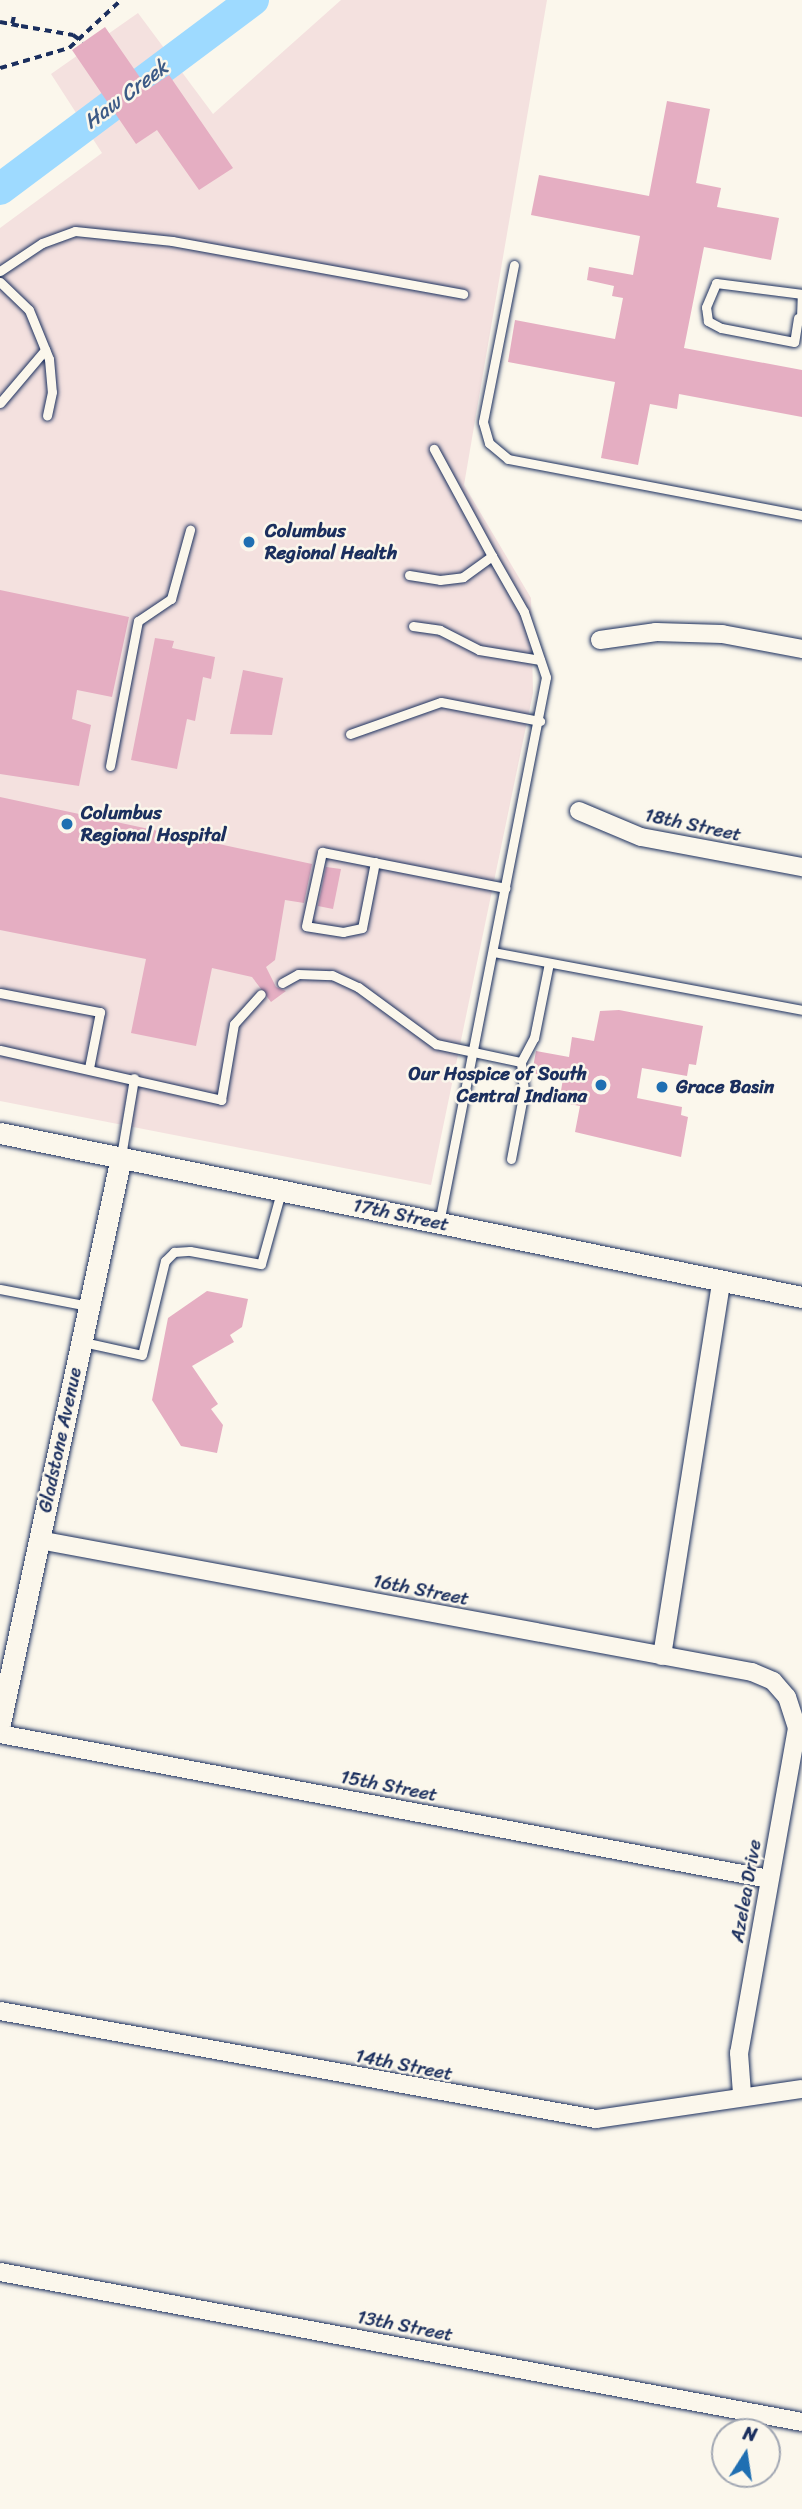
<!DOCTYPE html>
<html>
<head>
<meta charset="utf-8">
<style>
	body { margin:0 }
	#map { position:relative; width:802px; height:2509px; overflow:hidden; background:#fbf7ec; font-family:Sriracha,sans-serif }
	div>[style] { position:absolute }
	.built>* { inset:0; background:#f4e1df }
	.river>* { height:32px; margin:-16px; padding:0 16px; transform-origin:16px; border-radius:16px; background:#9edaff }
	.building>* { inset:0; background:#e5aec2 }
	.path>* { height:3.5px; margin-top:-1.75px; transform-origin:0; background:repeating-linear-gradient(90deg,#1b2f5e 0 7px,transparent 0 12px) }
	.roads { filter:drop-shadow(0 0 2px #1b2f5e) drop-shadow(0 0 2px #1b2f5e) }
	.service>* { height:9px; margin:-4.5px; padding:0 4.5px; transform-origin:4.5px; border-radius:4.5px; background:#fbf7ec }
	.minor>* { height:18px; margin:-9px; padding:0 9px; transform-origin:9px; border-radius:9px; background:#fbf7ec }
	.tertiary>* { height:21px; margin:-10.5px; padding:0 10.5px; transform-origin:10.5px; border-radius:10.5px; background:#fbf7ec }
	.path-bridge>* { height:3.5px; margin-top:-1.75px; transform-origin:0; background:repeating-linear-gradient(90deg,#1b2f5e 0 7px,transparent 0 12px) }
	.dots>* { width:19px; height:19px; translate:-50% -50%; box-sizing:border-box; border:4px solid #fbf7ec; border-radius:50% }
	span { translate:-50% -50%; white-space:nowrap; text-align:center; line-height:1.15; -webkit-text-stroke:5px #fbf7ec; paint-order:stroke }
	.poi-label { font-size:19px; color:#1b2f5e; font-weight:700 }
	.left { translate:0 -50%; text-align:left }
	.right { translate:-100% -50%; text-align:right }
	.street-label { font-size:19px; color:#1b2f5e }
	.water-label { font-size:21px; color:#3c5a86; font-style:italic }
	.north { position:absolute; left:711px; top:2418px; width:70px; height:70px; box-sizing:border-box; background:#fbf7ec; border:2px solid #a1a7b3; border-radius:50%; rotate:12deg; font-size:19px; font-weight:700; line-height:28px; text-align:center; color:#1b2f5e }
	.north::after { content:''; display:block; margin:auto; width:24px; height:32px; background:#1f6fb2; clip-path:polygon(50% 0,100% 100%,50% 72%,0 100%) }
</style>
</head>
<body>
<div id="map">
	<div class="built">
		<i style="clip-path:polygon(341px 0,547px 0,464px 485px,531px 598px,533px 693px,431px 1185px,0 1101px,0 228px,102px 153px,51px 74px,138px 13px,213px 114px)"></i>
	</div>
	<div class="river">
		<i style="left:0;top:189px;width:316px;rotate:-36.8deg"></i>
	</div>
	<div class="building">
		<i style="clip-path:polygon(105px 27px,148px 89px,169px 75px,233px 168px,199px 190px,157px 130px,136px 144px,72px 50px)"></i>
		<i style="clip-path:polygon(667px 101px,710px 109px,696px 183px,721px 188px,717px 207px,779px 218px,771px 260px,704px 247px,684px 348px,802px 370px,802px 417px,679px 394px,677px 409px,650px 404px,638px 465px,601px 458px,615px 382px,508px 362px,515px 320px,615px 339px,623px 298px,612px 296px,614px 286px,587px 280px,589px 267px,633px 275px,640px 236px,531px 215px,539px 175px,649px 196px)"></i>
		<i style="clip-path:polygon(0 590px,129px 617px,112px 697px,77px 690px,72px 719px,91px 725px,79px 786px,0 774px)"></i>
		<i style="clip-path:polygon(155px 638px,174px 641px,172px 648px,215px 657px,211px 679px,203px 677px,195px 721px,187px 719px,177px 769px,131px 760px)"></i>
		<i style="clip-path:polygon(243px 670px,283px 678px,272px 735px,230px 734px)"></i>
		<i style="clip-path:polygon(0 797px,312px 864px,304px 903px,285px 900px,275px 960px,266px 967px,276px 987px,286px 991px,271px 1002px,252px 977px,212px 968px,196px 1046px,131px 1033px,146px 959px,0 930px)"></i>
		<i style="clip-path:polygon(326px 867px,341px 869px,333px 909px,318px 906px)"></i>
		<i style="clip-path:polygon(619px 1010px,703px 1026px,696px 1065px,689px 1064px,687px 1076px,642px 1068px,637px 1098px,682px 1107px,681px 1115px,688px 1117px,681px 1157px,575px 1132px,580px 1106px,559px 1102px,563px 1079px,532px 1073px,536px 1051px,569px 1057px,572px 1037px,594px 1041px,600px 1011px)"></i>
		<i style="clip-path:polygon(207px 1291px,248px 1299px,242px 1327px,230px 1335px,234px 1342px,192px 1366px,218px 1404px,211px 1409px,223px 1425px,217px 1453px,181px 1446px,152px 1400px,168px 1318px)"></i>
	</div>
	<div class="path">
		<i style="left:0;top:22px;width:21px;rotate:11deg"></i>
		<i style="left:12px;top:24px;width:9px;rotate:-77deg"></i>
		<i style="left:0;top:68px;width:72px;rotate:-16.2deg"></i>
		<i style="left:69px;top:48px;width:71px;rotate:-42.7deg"></i>
	</div>
	<div class="roads">
		<div class="service">
			<i style="left:514px;top:265px;width:160px;rotate:101.2deg"></i>
			<i style="left:483px;top:422px;width:22px;rotate:74deg"></i>
			<i style="left:489px;top:443px;width:25px;rotate:40deg"></i>
			<i style="left:508px;top:459px;width:299px;rotate:10.8deg"></i>
			<i style="left:0;top:271px;width:50px;rotate:-33.7deg"></i>
			<i style="left:42px;top:243px;width:35px;rotate:-20deg"></i>
			<i style="left:75px;top:231px;width:98px;rotate:5.9deg"></i>
			<i style="left:172px;top:241px;width:296px;rotate:10.3deg"></i>
			<i style="left:0;top:282px;width:40px;rotate:44deg"></i>
			<i style="left:29px;top:310px;width:53px;rotate:67.8deg"></i>
			<i style="left:49px;top:359px;width:33px;rotate:85deg"></i>
			<i style="left:52px;top:392px;width:24px;rotate:102deg"></i>
			<i style="left:798px;top:318px;width:24px;rotate:99deg"></i>
			<i style="left:794px;top:342px;width:74px;rotate:-169.1deg"></i>
			<i style="left:721px;top:328px;width:15px;rotate:-152deg"></i>
			<i style="left:708px;top:321px;width:14px;rotate:-98deg"></i>
			<i style="left:706px;top:307px;width:26px;rotate:-67deg"></i>
			<i style="left:716px;top:283px;width:87px;rotate:7.3deg"></i>
			<i style="left:801px;top:318px;width:23px;rotate:-88deg"></i>
			<i style="left:0;top:403px;width:70px;rotate:-49.7deg"></i>
			<i style="left:409px;top:575px;width:31px;rotate:9deg"></i>
			<i style="left:440px;top:580px;width:23px;rotate:-7deg"></i>
			<i style="left:463px;top:577px;width:36px;rotate:-36deg"></i>
			<i style="left:492px;top:556px;width:122px;rotate:-118.5deg"></i>
			<i style="left:413px;top:626px;width:27px;rotate:8deg"></i>
			<i style="left:440px;top:630px;width:44px;rotate:27.1deg"></i>
			<i style="left:479px;top:650px;width:62px;rotate:9.3deg"></i>
			<i style="left:350px;top:734px;width:96px;rotate:-19.4deg"></i>
			<i style="left:441px;top:702px;width:101px;rotate:10.9deg"></i>
			<i style="left:110px;top:766px;width:148px;rotate:-79.1deg"></i>
			<i style="left:138px;top:621px;width:40px;rotate:-34deg"></i>
			<i style="left:171px;top:599px;width:72px;rotate:-74.6deg"></i>
			<i style="left:375px;top:862px;width:67px;rotate:101.1deg"></i>
			<i style="left:362px;top:928px;width:19px;rotate:168deg"></i>
			<i style="left:343px;top:932px;width:37px;rotate:-171deg"></i>
			<i style="left:306px;top:926px;width:76px;rotate:-77.8deg"></i>
			<i style="left:322px;top:852px;width:187px;rotate:11.1deg"></i>
			<i style="left:493px;top:952px;width:314px;rotate:10.6deg"></i>
			<i style="left:282px;top:983px;width:18px;rotate:-29deg"></i>
			<i style="left:298px;top:974px;width:34px;rotate:2deg"></i>
			<i style="left:332px;top:975px;width:29px;rotate:25deg"></i>
			<i style="left:358px;top:987px;width:97px;rotate:36.2deg"></i>
			<i style="left:436px;top:1044px;width:87px;rotate:12deg"></i>
			<i style="left:0;top:993px;width:102px;rotate:10.8deg"></i>
			<i style="left:100px;top:1012px;width:57px;rotate:101.1deg"></i>
			<i style="left:0;top:1050px;width:227px;rotate:12.7deg"></i>
			<i style="left:221px;top:1100px;width:77px;rotate:-80.3deg"></i>
			<i style="left:234px;top:1024px;width:40px;rotate:-48deg"></i>
			<i style="left:121px;top:1156px;width:79px;rotate:-80.5deg"></i>
			<i style="left:511px;top:1159px;width:69px;rotate:-79.2deg"></i>
			<i style="left:524px;top:1091px;width:29px;rotate:-96deg"></i>
			<i style="left:521px;top:1062px;width:27px;rotate:-62deg"></i>
			<i style="left:534px;top:1038px;width:76px;rotate:-78.7deg"></i>
			<i style="left:439px;top:1223px;width:556px;rotate:-78.91deg"></i>
			<i style="left:546px;top:677px;width:69px;rotate:-108.7deg"></i>
			<i style="left:524px;top:612px;width:64px;rotate:-119.7deg"></i>
			<i style="left:0;top:1289px;width:90px;rotate:10.9deg"></i>
			<i style="left:83px;top:1342px;width:60px;rotate:12.4deg"></i>
			<i style="left:142px;top:1355px;width:97px;rotate:-76.3deg"></i>
			<i style="left:165px;top:1261px;width:13px;rotate:-45deg"></i>
			<i style="left:174px;top:1252px;width:16px;rotate:-4deg"></i>
			<i style="left:190px;top:1251px;width:72px;rotate:10.4deg"></i>
			<i style="left:261px;top:1264px;width:75px;rotate:-74.5deg"></i>
		</div>
		<div class="minor">
			<i style="left:600px;top:640px;width:57px;rotate:-8.1deg"></i>
			<i style="left:656px;top:632px;width:66px;rotate:1.7deg"></i>
			<i style="left:722px;top:634px;width:81px;rotate:10.6deg"></i>
			<i style="left:579px;top:811px;width:67px;rotate:22.8deg"></i>
			<i style="left:641px;top:837px;width:164px;rotate:10.6deg"></i>
			<i style="left:39px;top:1540px;width:725px;rotate:10.49deg"></i>
			<i style="left:752px;top:1672px;width:23px;rotate:23deg"></i>
			<i style="left:773px;top:1681px;width:21px;rotate:49deg"></i>
			<i style="left:787px;top:1697px;width:33px;rotate:72deg"></i>
			<i style="left:797px;top:1728px;width:330px;rotate:100.1deg"></i>
			<i style="left:739px;top:2053px;width:41px;rotate:85.8deg"></i>
			<i style="left:662px;top:1656px;width:379px;rotate:-81deg"></i>
			<i style="left:0;top:1734px;width:783px;rotate:10.68deg"></i>
			<i style="left:0;top:2011px;width:606px;rotate:10.27deg"></i>
			<i style="left:596px;top:2119px;width:208px;rotate:-8.3deg"></i>
			<i style="left:0;top:2272px;width:816px;rotate:10.59deg"></i>
		</div>
		<div class="tertiary">
			<i style="left:0;top:1133px;width:819px;rotate:11.56deg"></i>
			<i style="left:0;top:1723px;width:579px;rotate:-77.93deg"></i>
		</div>
	</div>
	<div class="path-bridge">
		<i style="left:21px;top:26px;width:53px;rotate:9.8deg"></i>
		<i style="left:73px;top:35px;width:12px;rotate:35deg"></i>
	</div>
	<div class="dots">
		<i style="left:249px;top:542px;background:#1f6fb2"></i>
		<i style="left:67px;top:824px;background:#1f6fb2"></i>
		<i style="left:601px;top:1085px;background:#1f6fb2"></i>
		<i style="left:662px;top:1087px;background:#1f6fb2"></i>
	</div>
	<div class="poi-label">
		<span class="left" style="left:265px;top:542px">Columbus<br>Regional Health</span>
		<span class="left" style="left:81px;top:824px">Columbus<br>Regional Hospital</span>
		<span class="right" style="left:587px;top:1085px">Our Hospice of South<br>Central Indiana</span>
		<span class="left" style="left:676px;top:1087px">Grace Basin</span>
	</div>
	<div class="street-label">
		<span style="left:693px;top:825px;rotate:12deg">18th Street</span>
		<span style="left:401px;top:1215px;rotate:12deg">17th Street</span>
		<span style="left:60px;top:1440px;rotate:-78deg">Gladstone Avenue</span>
		<span style="left:421px;top:1590px;rotate:11deg">16th Street</span>
		<span style="left:389px;top:1786px;rotate:11deg">15th Street</span>
		<span style="left:746px;top:1891px;rotate:-80deg">Azelea Drive</span>
		<span style="left:404px;top:2065px;rotate:11deg">14th Street</span>
		<span style="left:405px;top:2326px;rotate:11deg">13th Street</span>
	</div>
	<div class="water-label">
		<span style="left:126px;top:94px;rotate:-37deg">Haw Creek</span>
	</div>
	<div class="north">N</div>
</div>
</body>
</html>
